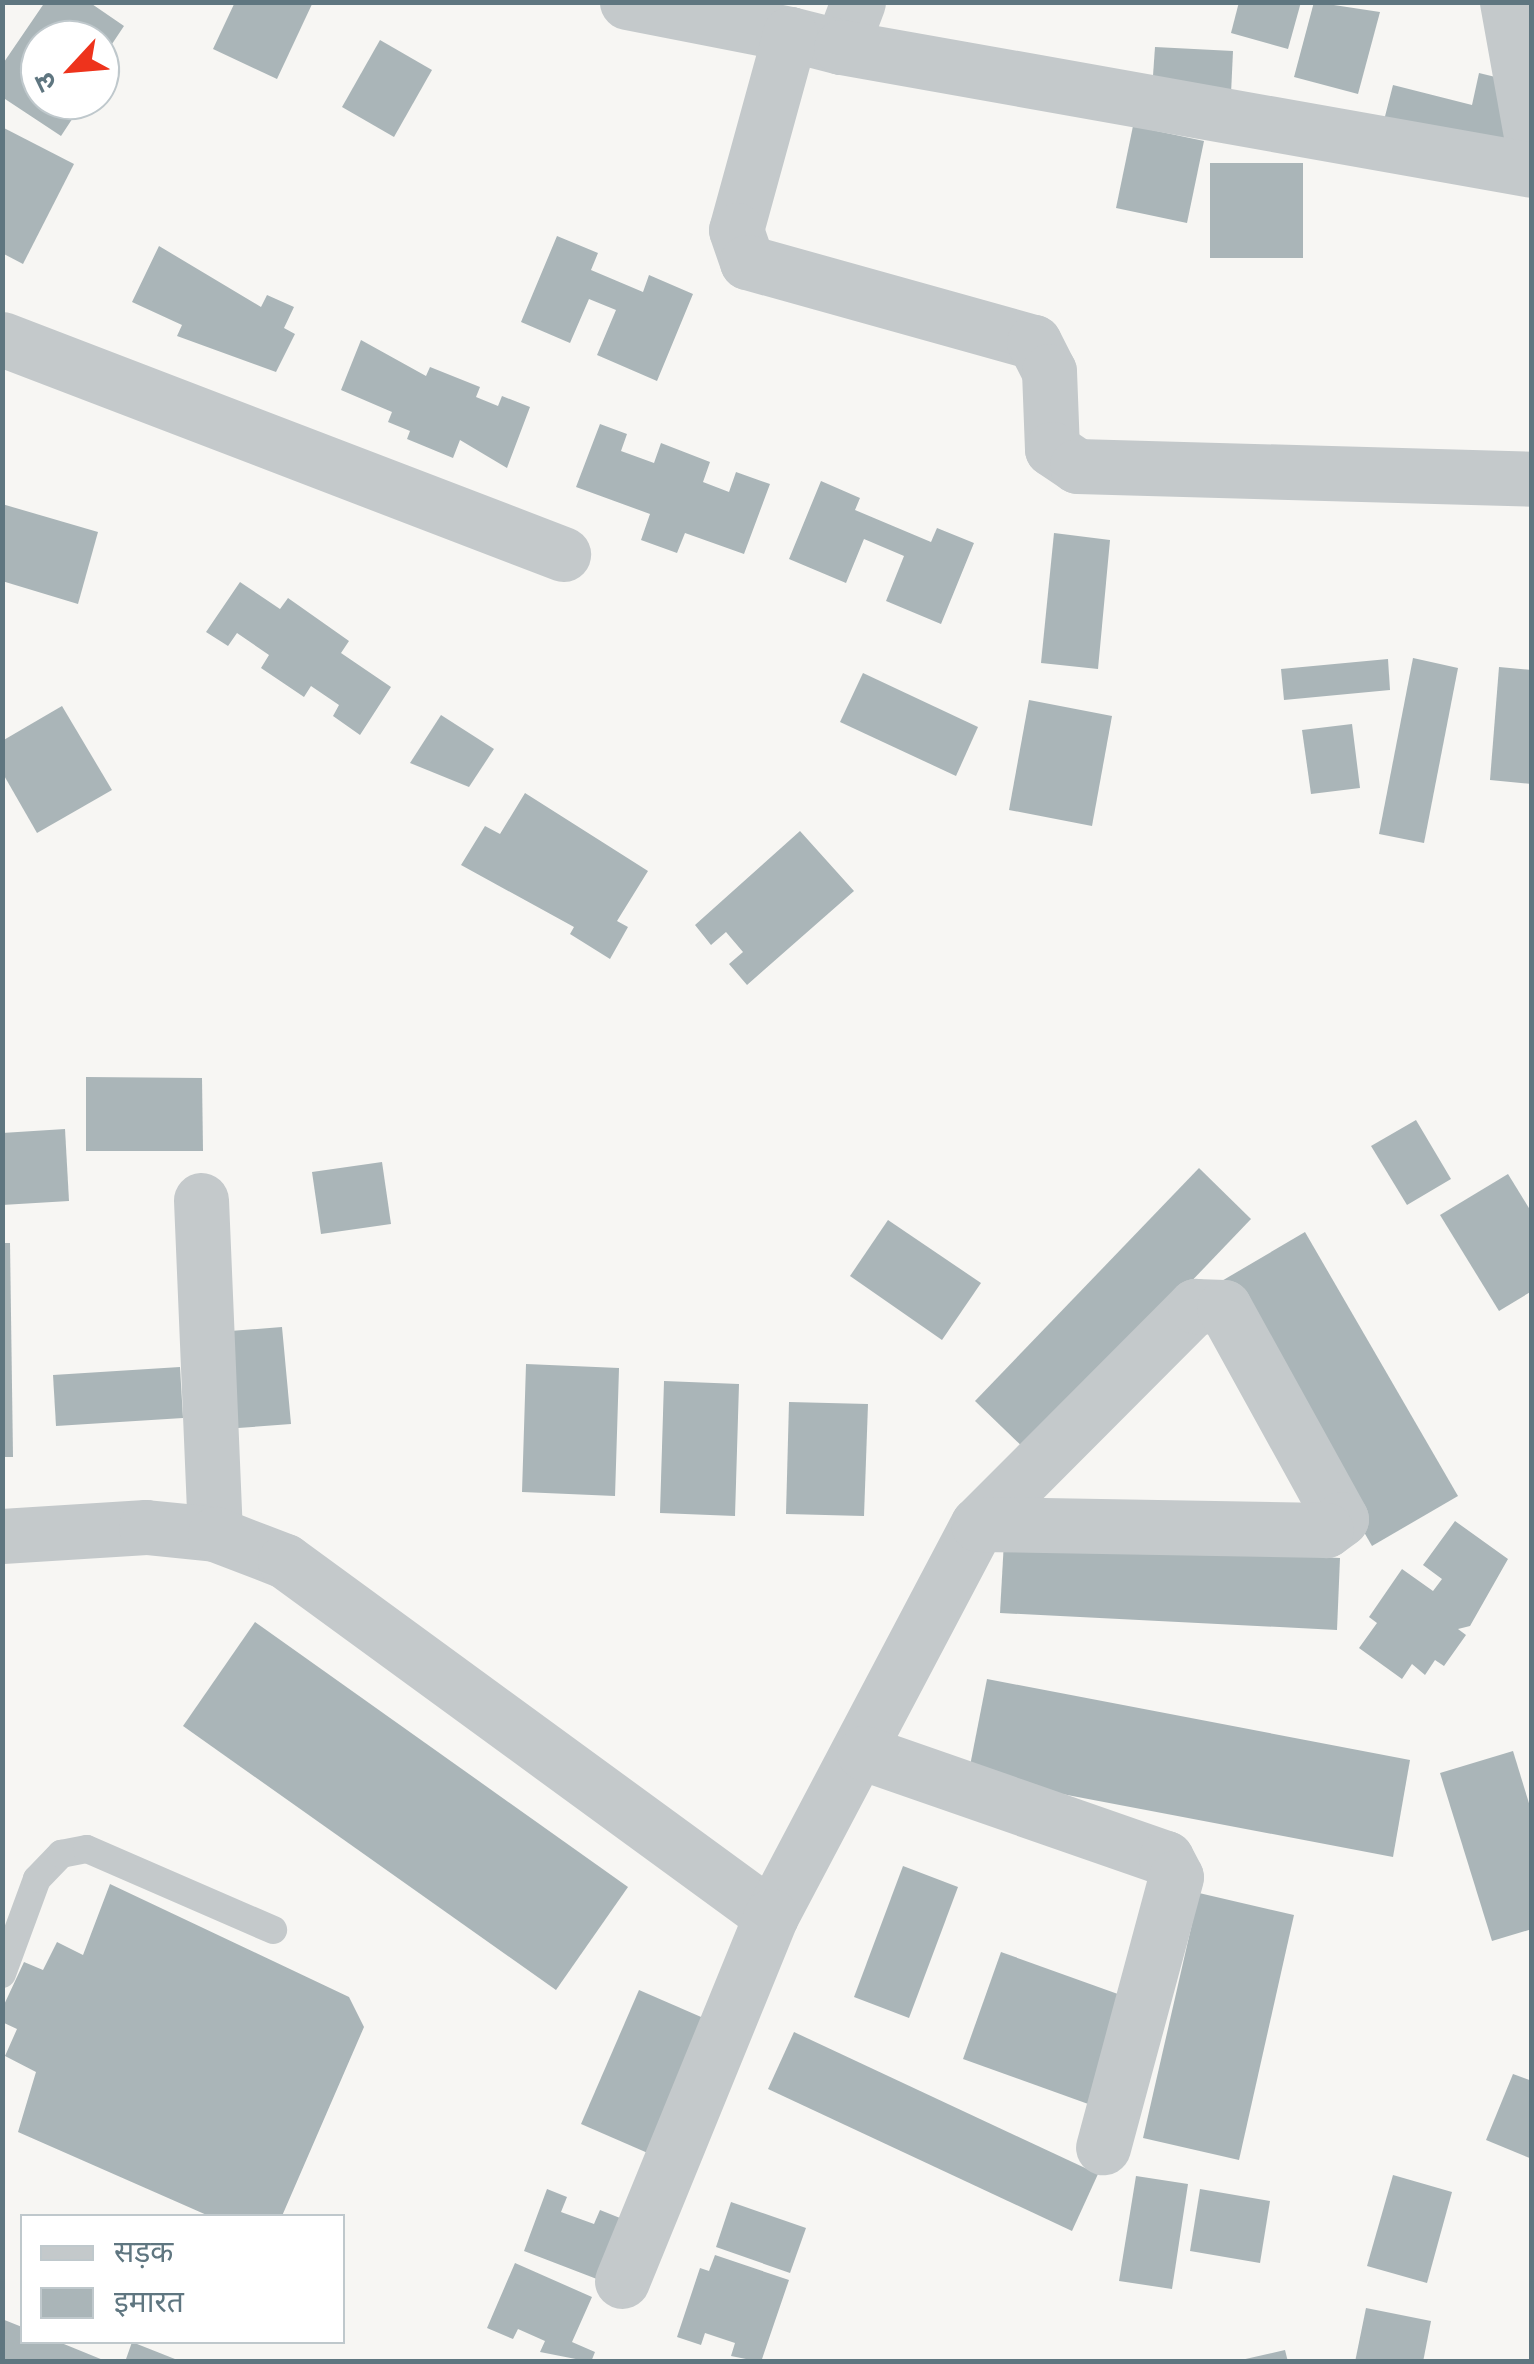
<!DOCTYPE html>
<html>
<head>
<meta charset="utf-8">
<style>
	body { margin:0 }
	#map { position:relative; width:1534px; height:2364px; overflow:hidden; background:#f7f6f3; font-family:"Public Sans","Noto Sans Devanagari",sans-serif }
	div>[style] { position:absolute }
	.building>* { inset:0; background:#aab5b8 }
	.lane>* { height:28px; margin:-14px; padding:0 14px; transform-origin:14px; border-radius:14px; background:#c4c9cb }
	.street>* { height:55px; margin:-27.5px; padding:0 27.5px; transform-origin:27.5px; border-radius:27.5px; background:#c4c9cb }
	span { translate:-50% -50%; white-space:nowrap; text-align:center; line-height:1.15; -webkit-text-stroke:10px #fff; paint-order:stroke }
	.frame { position:absolute; inset:0; border:5px solid #5f7680; pointer-events:none }
	.legend { position:absolute; left:20px; top:2214px; width:325px; height:130px; box-sizing:border-box; background:#fff; border:2px solid #bfc8cc; margin:0; padding:12px 18px; list-style:none; font-size:30px; color:#5f7680 }
	.legend li { display:flex; align-items:center; gap:20px; height:50px }
	.legend b { width:50px; border:2px solid #bfc8cc }
	.north { position:absolute; left:20px; top:20px; width:100px; height:100px; box-sizing:border-box; background:#fff; border:2px solid #bfc8cc; border-radius:50%; rotate:244deg; font-size:28px; font-weight:700; line-height:40px; text-align:center; color:#5f7680 }
	.north::after { content:''; display:block; margin:auto; width:35px; height:45px; background:#ee331c; clip-path:polygon(50% 0,100% 100%,50% 72%,0 100%) }
</style>
</head>
<body>
<div id="map">
	<div class="building">
		<i style="clip-path:polygon(45px 2px,89px 2px,124px 26px,100px 62px,100px 40px,40px 40px,40px 100px,84px 101px,61px 136px,2px 97px,2px 65px)"></i>
		<i style="clip-path:polygon(235px 2px,313px 2px,277px 79px,213px 49px)"></i>
		<i style="clip-path:polygon(1239px 2px,1301px 2px,1288px 49px,1231px 33px)"></i>
		<i style="clip-path:polygon(1314px 2px,1380px 12px,1358px 94px,1294px 77px)"></i>
		<i style="clip-path:polygon(380px 40px,432px 70px,394px 137px,342px 107px)"></i>
		<i style="clip-path:polygon(1155px 47px,1233px 51px,1231px 94px,1152px 90px)"></i>
		<i style="clip-path:polygon(1479px 73px,1516px 82px,1511px 163px,1381px 132px,1393px 85px,1472px 105px)"></i>
		<i style="clip-path:polygon(1133px 126px,1204px 141px,1187px 223px,1116px 208px)"></i>
		<i style="clip-path:polygon(2px 127px,74px 164px,23px 264px,2px 253px)"></i>
		<i style="clip-path:polygon(1210px 163px,1303px 163px,1303px 258px,1210px 258px)"></i>
		<i style="clip-path:polygon(557px 236px,598px 253px,591px 270px,643px 292px,649px 275px,693px 294px,657px 381px,597px 355px,616px 310px,589px 299px,570px 343px,521px 322px)"></i>
		<i style="clip-path:polygon(159px 246px,261px 307px,267px 295px,294px 307px,284px 328px,295px 334px,276px 372px,177px 336px,182px 325px,132px 302px)"></i>
		<i style="clip-path:polygon(361px 340px,426px 376px,430px 367px,480px 387px,476px 397px,498px 406px,502px 396px,530px 407px,507px 468px,460px 440px,453px 458px,407px 439px,410px 431px,388px 422px,392px 412px,341px 390px)"></i>
		<i style="clip-path:polygon(600px 424px,627px 434px,621px 451px,654px 463px,661px 443px,710px 462px,703px 482px,729px 492px,736px 472px,770px 484px,744px 554px,685px 533px,677px 553px,641px 540px,650px 514px,576px 487px)"></i>
		<i style="clip-path:polygon(821px 481px,860px 498px,855px 510px,931px 542px,937px 528px,974px 543px,941px 624px,886px 601px,904px 556px,864px 539px,846px 583px,789px 559px)"></i>
		<i style="clip-path:polygon(2px 504px,98px 532px,78px 604px,2px 581px)"></i>
		<i style="clip-path:polygon(1054px 533px,1110px 540px,1098px 669px,1041px 663px)"></i>
		<i style="clip-path:polygon(240px 582px,280px 609px,288px 598px,349px 641px,341px 653px,391px 687px,360px 735px,333px 716px,339px 705px,311px 686px,304px 697px,261px 668px,269px 655px,237px 633px,228px 646px,206px 632px)"></i>
		<i style="clip-path:polygon(1413px 658px,1458px 668px,1424px 843px,1379px 834px)"></i>
		<i style="clip-path:polygon(1388px 659px,1390px 690px,1284px 700px,1281px 669px)"></i>
		<i style="clip-path:polygon(1499px 667px,1532px 670px,1532px 784px,1490px 780px)"></i>
		<i style="clip-path:polygon(863px 673px,978px 727px,956px 776px,840px 722px)"></i>
		<i style="clip-path:polygon(1029px 700px,1112px 716px,1092px 826px,1009px 810px)"></i>
		<i style="clip-path:polygon(62px 706px,112px 790px,37px 833px,2px 772px,2px 741px)"></i>
		<i style="clip-path:polygon(441px 715px,494px 749px,469px 787px,410px 763px)"></i>
		<i style="clip-path:polygon(1352px 724px,1360px 788px,1311px 794px,1302px 730px)"></i>
		<i style="clip-path:polygon(525px 793px,648px 871px,617px 921px,628px 927px,610px 959px,570px 934px,574px 927px,461px 865px,485px 826px,500px 834px)"></i>
		<i style="clip-path:polygon(800px 831px,854px 891px,747px 985px,729px 964px,743px 952px,726px 932px,711px 945px,695px 925px)"></i>
		<i style="clip-path:polygon(86px 1077px,202px 1078px,203px 1151px,86px 1151px)"></i>
		<i style="clip-path:polygon(1416px 1120px,1451px 1179px,1407px 1205px,1371px 1146px)"></i>
		<i style="clip-path:polygon(65px 1129px,69px 1201px,2px 1205px,2px 1133px)"></i>
		<i style="clip-path:polygon(382px 1162px,391px 1224px,321px 1234px,312px 1172px)"></i>
		<i style="clip-path:polygon(1199px 1168px,1251px 1219px,1028px 1452px,975px 1401px)"></i>
		<i style="clip-path:polygon(1508px 1174px,1532px 1213px,1532px 1291px,1499px 1311px,1440px 1215px)"></i>
		<i style="clip-path:polygon(888px 1220px,981px 1283px,942px 1340px,850px 1276px)"></i>
		<i style="clip-path:polygon(1305px 1232px,1458px 1496px,1372px 1546px,1220px 1282px)"></i>
		<i style="clip-path:polygon(2px 1243px,10px 1243px,13px 1457px,2px 1457px)"></i>
		<i style="clip-path:polygon(282px 1327px,291px 1424px,238px 1428px,230px 1331px)"></i>
		<i style="clip-path:polygon(526px 1364px,619px 1368px,615px 1496px,522px 1492px)"></i>
		<i style="clip-path:polygon(180px 1367px,183px 1418px,56px 1426px,53px 1375px)"></i>
		<i style="clip-path:polygon(664px 1381px,739px 1384px,735px 1516px,660px 1513px)"></i>
		<i style="clip-path:polygon(789px 1402px,868px 1404px,864px 1516px,786px 1514px)"></i>
		<i style="clip-path:polygon(1455px 1521px,1508px 1559px,1470px 1626px,1458px 1629px,1466px 1635px,1444px 1666px,1435px 1660px,1425px 1675px,1412px 1664px,1402px 1679px,1359px 1648px,1377px 1623px,1369px 1617px,1402px 1569px,1433px 1591px,1442px 1579px,1423px 1565px)"></i>
		<i style="clip-path:polygon(1004px 1541px,1340px 1558px,1337px 1630px,1000px 1613px)"></i>
		<i style="clip-path:polygon(255px 1622px,628px 1887px,556px 1990px,183px 1726px)"></i>
		<i style="clip-path:polygon(987px 1679px,1410px 1760px,1393px 1857px,968px 1776px)"></i>
		<i style="clip-path:polygon(1513px 1751px,1532px 1813px,1532px 1929px,1492px 1941px,1440px 1773px)"></i>
		<i style="clip-path:polygon(903px 1866px,958px 1887px,909px 2018px,854px 1997px)"></i>
		<i style="clip-path:polygon(110px 1884px,349px 1997px,364px 2027px,282px 2216px,209px 2216px,18px 2132px,36px 2072px,5px 2056px,17px 2029px,2px 2022px,2px 2009px,24px 1962px,43px 1970px,57px 1942px,83px 1955px)"></i>
		<i style="clip-path:polygon(1199px 1893px,1294px 1915px,1239px 2160px,1143px 2138px)"></i>
		<i style="clip-path:polygon(1001px 1952px,1129px 1998px,1091px 2105px,963px 2059px)"></i>
		<i style="clip-path:polygon(639px 1990px,708px 2020px,650px 2154px,581px 2124px)"></i>
		<i style="clip-path:polygon(794px 2032px,1098px 2174px,1072px 2231px,768px 2089px)"></i>
		<i style="clip-path:polygon(1513px 2074px,1532px 2081px,1532px 2159px,1486px 2140px)"></i>
		<i style="clip-path:polygon(1393px 2175px,1452px 2192px,1427px 2283px,1367px 2266px)"></i>
		<i style="clip-path:polygon(1136px 2176px,1188px 2184px,1172px 2289px,1119px 2281px)"></i>
		<i style="clip-path:polygon(547px 2189px,567px 2197px,561px 2212px,594px 2224px,600px 2210px,625px 2220px,602px 2281px,524px 2251px)"></i>
		<i style="clip-path:polygon(1200px 2189px,1270px 2201px,1260px 2263px,1190px 2251px)"></i>
		<i style="clip-path:polygon(731px 2202px,806px 2228px,790px 2273px,716px 2247px)"></i>
		<i style="clip-path:polygon(715px 2255px,789px 2280px,761px 2362px,731px 2356px,735px 2343px,705px 2333px,701px 2345px,677px 2337px,700px 2268px,709px 2271px)"></i>
		<i style="clip-path:polygon(515px 2263px,592px 2297px,572px 2342px,595px 2352px,591px 2362px,540px 2352px,545px 2341px,518px 2329px,513px 2339px,487px 2328px)"></i>
		<i style="clip-path:polygon(1366px 2308px,1431px 2321px,1423px 2362px,1355px 2362px)"></i>
		<i style="clip-path:polygon(2px 2319px,22px 2327px,22px 2342px,59px 2342px,108px 2362px,2px 2362px)"></i>
		<i style="clip-path:polygon(132px 2342px,180px 2361px,180px 2362px,125px 2362px)"></i>
		<i style="clip-path:polygon(1285px 2350px,1288px 2362px,1241px 2362px,1241px 2360px)"></i>
	</div>
	<div class="lane">
		<i style="left:2px;top:1974px;width:101px;rotate:-69.8deg"></i>
		<i style="left:37px;top:1879px;width:35px;rotate:-46deg"></i>
		<i style="left:61px;top:1854px;width:26px;rotate:-11deg"></i>
		<i style="left:87px;top:1849px;width:203px;rotate:23.5deg"></i>
	</div>
	<div class="street">
		<i style="left:627px;top:2px;width:166px;rotate:11.1deg"></i>
		<i style="left:858px;top:2px;width:48px;rotate:110.7deg"></i>
		<i style="left:841px;top:47px;width:53px;rotate:-165.7deg"></i>
		<i style="left:790px;top:34px;width:203px;rotate:105.4deg"></i>
		<i style="left:736px;top:230px;width:34px;rotate:71deg"></i>
		<i style="left:747px;top:262px;width:298px;rotate:15.6deg"></i>
		<i style="left:1034px;top:342px;width:33px;rotate:63deg"></i>
		<i style="left:1049px;top:371px;width:78px;rotate:87.8deg"></i>
		<i style="left:1052px;top:449px;width:30px;rotate:34deg"></i>
		<i style="left:1077px;top:466px;width:455px;rotate:1.6deg"></i>
		<i style="left:1507px;top:2px;width:141px;rotate:79.8deg"></i>
		<i style="left:841px;top:47px;width:702px;rotate:10.09deg"></i>
		<i style="left:2px;top:339px;width:601px;rotate:20.97deg"></i>
		<i style="left:201px;top:1200px;width:334px;rotate:87.6deg"></i>
		<i style="left:2px;top:1536px;width:144px;rotate:-3.6deg"></i>
		<i style="left:146px;top:1527px;width:69px;rotate:5.8deg"></i>
		<i style="left:215px;top:1534px;width:75px;rotate:21.1deg"></i>
		<i style="left:285px;top:1561px;width:602px;rotate:36.15deg"></i>
		<i style="left:771px;top:1916px;width:443px;rotate:-62.2deg"></i>
		<i style="left:978px;top:1524px;width:308px;rotate:-45.1deg"></i>
		<i style="left:1195px;top:1306px;width:29px;rotate:2deg"></i>
		<i style="left:1224px;top:1307px;width:242px;rotate:61.1deg"></i>
		<i style="left:1341px;top:1519px;width:19px;rotate:144deg"></i>
		<i style="left:1326px;top:1530px;width:348px;rotate:-179deg"></i>
		<i style="left:864px;top:1753px;width:320px;rotate:19.2deg"></i>
		<i style="left:1166px;top:1858px;width:21px;rotate:62deg"></i>
		<i style="left:1176px;top:1877px;width:280px;rotate:105.1deg"></i>
		<i style="left:622px;top:2281px;width:394px;rotate:-67.8deg"></i>
	</div>
	<div class="frame"></div>
	<ul class="legend">
	<li><b style="height:12px;background:#c4c9cb"></b>सड़क</li>
	<li><b style="height:28px;background:#aab5b8"></b>इमारत</li>
	</ul>
	<div class="north">उ</div>
</div>
</body>
</html>
